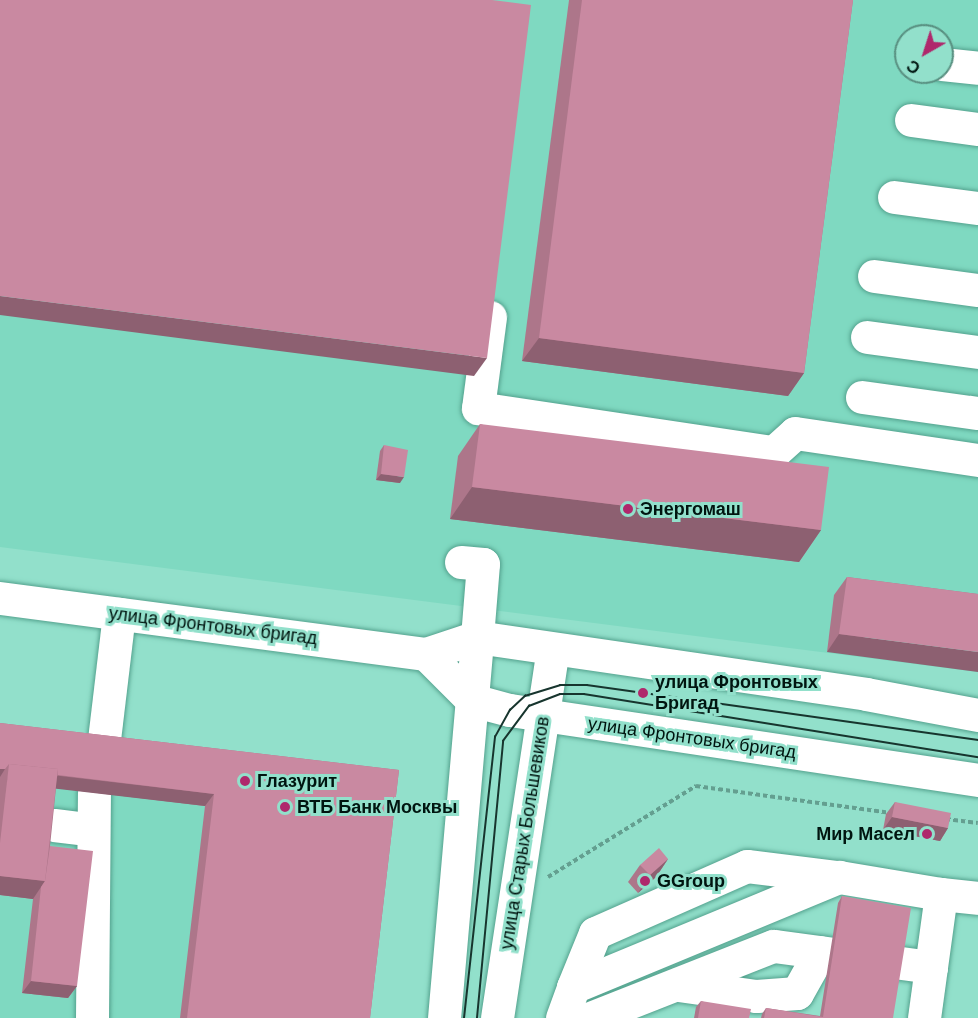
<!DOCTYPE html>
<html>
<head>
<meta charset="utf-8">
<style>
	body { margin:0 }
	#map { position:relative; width:978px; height:1018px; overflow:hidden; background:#92e0cb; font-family:Arial,sans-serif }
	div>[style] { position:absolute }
	.built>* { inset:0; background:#7fd9c1 }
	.path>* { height:4px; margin-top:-2px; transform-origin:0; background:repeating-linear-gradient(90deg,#649f90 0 4.5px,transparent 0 7.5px) }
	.roads { filter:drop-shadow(0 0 2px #54a28e) drop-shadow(0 0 2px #54a28e) }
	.minor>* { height:33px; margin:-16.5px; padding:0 16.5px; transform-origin:16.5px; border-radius:16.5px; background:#fff }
	.major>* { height:33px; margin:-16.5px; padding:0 16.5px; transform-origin:16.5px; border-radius:16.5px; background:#fff }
	.tram>* { height:1.5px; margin:-0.75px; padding:0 0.75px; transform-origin:0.75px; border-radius:0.75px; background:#17352e }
	.wall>* { inset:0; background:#ad768a }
	.shaded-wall>* { inset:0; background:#8d6071 }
	.building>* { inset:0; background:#c989a1 }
	.dots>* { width:16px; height:16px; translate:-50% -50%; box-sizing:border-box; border:3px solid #92e0cb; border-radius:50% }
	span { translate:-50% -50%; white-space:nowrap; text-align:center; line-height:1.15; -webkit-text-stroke:6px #92e0cb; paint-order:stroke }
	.poi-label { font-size:18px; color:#001510; font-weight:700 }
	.left { translate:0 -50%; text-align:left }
	.right { translate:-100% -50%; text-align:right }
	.street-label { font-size:18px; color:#001510 }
	.north { position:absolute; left:894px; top:24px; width:60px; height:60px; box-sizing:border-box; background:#92e0cb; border:2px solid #588f80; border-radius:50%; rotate:219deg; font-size:16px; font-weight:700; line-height:24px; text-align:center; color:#001510 }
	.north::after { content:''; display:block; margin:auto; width:21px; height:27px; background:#af286c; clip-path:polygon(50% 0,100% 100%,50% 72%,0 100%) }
</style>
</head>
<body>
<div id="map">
	<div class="built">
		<i style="clip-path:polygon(evenodd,0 0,978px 0,978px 672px,0 547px,0 0,906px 36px,942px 36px,942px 72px,906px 72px,906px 36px)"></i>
		<i style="clip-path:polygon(0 736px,390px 782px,363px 1018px,0 1018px,0 895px,32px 899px)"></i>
	</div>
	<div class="path">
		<i style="left:946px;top:819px;width:32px;rotate:7deg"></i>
		<i style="left:548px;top:877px;width:174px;rotate:-31.6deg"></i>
		<i style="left:696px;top:786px;width:197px;rotate:7.9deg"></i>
	</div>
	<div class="roads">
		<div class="minor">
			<i style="left:942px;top:64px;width:36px;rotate:6deg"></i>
			<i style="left:911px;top:120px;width:68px;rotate:7.7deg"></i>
			<i style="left:894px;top:197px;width:85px;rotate:7.5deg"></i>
			<i style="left:874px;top:276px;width:105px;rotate:7.7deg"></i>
			<i style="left:490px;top:317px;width:92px;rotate:97.5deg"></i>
			<i style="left:478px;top:408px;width:299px;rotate:8.5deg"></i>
			<i style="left:774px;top:452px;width:28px;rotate:-42deg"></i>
			<i style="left:795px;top:433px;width:185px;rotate:8.4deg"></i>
			<i style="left:867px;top:337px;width:112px;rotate:7.7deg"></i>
			<i style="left:862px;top:397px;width:117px;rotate:7.9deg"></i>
			<i style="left:461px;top:562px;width:22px;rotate:5deg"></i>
			<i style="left:483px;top:564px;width:73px;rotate:94.7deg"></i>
			<i style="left:103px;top:748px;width:135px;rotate:-83.2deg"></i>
			<i style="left:54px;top:825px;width:38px;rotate:7deg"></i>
			<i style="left:941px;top:894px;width:37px;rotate:6deg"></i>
			<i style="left:678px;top:985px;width:79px;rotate:8deg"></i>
			<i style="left:756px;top:996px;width:41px;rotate:-4.2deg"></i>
			<i style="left:797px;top:993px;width:47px;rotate:-60.7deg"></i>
			<i style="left:573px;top:987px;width:58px;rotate:-67.8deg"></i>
			<i style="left:595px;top:933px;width:166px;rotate:-23.8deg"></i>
			<i style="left:747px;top:866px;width:91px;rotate:7deg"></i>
			<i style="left:92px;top:1018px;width:225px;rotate:-89.5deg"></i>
			<i style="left:562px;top:1018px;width:33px;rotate:-70deg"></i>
			<i style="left:573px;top:987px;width:288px;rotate:-22.5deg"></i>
			<i style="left:839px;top:877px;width:103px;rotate:9.5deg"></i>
			<i style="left:941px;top:894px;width:74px;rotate:97.8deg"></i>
			<i style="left:931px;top:967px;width:159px;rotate:-172.4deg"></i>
			<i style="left:773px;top:946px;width:197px;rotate:158.5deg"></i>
			<i style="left:924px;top:1018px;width:51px;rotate:-82.2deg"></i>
		</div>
		<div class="major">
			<i style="left:0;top:598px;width:430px;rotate:7.5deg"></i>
			<i style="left:426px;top:654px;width:54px;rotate:-18.4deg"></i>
			<i style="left:477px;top:637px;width:393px;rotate:8.3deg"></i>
			<i style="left:866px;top:694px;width:114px;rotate:10.6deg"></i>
			<i style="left:426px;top:654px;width:65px;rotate:45deg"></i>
			<i style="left:472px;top:700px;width:39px;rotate:15deg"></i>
			<i style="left:510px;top:710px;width:473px;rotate:8.5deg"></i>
			<i style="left:444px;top:1018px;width:382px;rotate:-85deg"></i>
			<i style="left:497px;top:1018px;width:373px;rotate:-81.4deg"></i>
		</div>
	</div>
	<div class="tram">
		<i style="left:464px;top:1018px;width:283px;rotate:-83.7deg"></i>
		<i style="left:495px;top:737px;width:31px;rotate:-61deg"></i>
		<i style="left:510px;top:710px;width:21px;rotate:-43deg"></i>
		<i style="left:525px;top:696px;width:37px;rotate:-17deg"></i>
		<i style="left:560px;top:685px;width:27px"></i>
		<i style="left:587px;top:685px;width:395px;rotate:8deg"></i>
		<i style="left:477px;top:1018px;width:278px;rotate:-84.6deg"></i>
		<i style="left:503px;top:741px;width:44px;rotate:-53.4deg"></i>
		<i style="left:529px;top:706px;width:33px;rotate:-21deg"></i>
		<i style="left:560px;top:694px;width:24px"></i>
		<i style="left:584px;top:694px;width:399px;rotate:9.1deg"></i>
	</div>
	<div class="wall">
		<i style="clip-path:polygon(569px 0,853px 0,804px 373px,788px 396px,522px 361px)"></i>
		<i style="clip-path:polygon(480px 424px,821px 530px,799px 562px,450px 519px,458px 456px)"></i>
		<i style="clip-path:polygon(384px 445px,400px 483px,376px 480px,380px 451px)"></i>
		<i style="clip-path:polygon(847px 577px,978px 594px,827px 652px,834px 595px)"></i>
		<i style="clip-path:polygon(0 723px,399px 770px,370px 1018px,180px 1018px,205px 806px,56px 788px,50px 846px,77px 986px,68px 998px,22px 993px,33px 899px,0 895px)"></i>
		<i style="clip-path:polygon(895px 802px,948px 828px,940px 841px,883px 830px,886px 814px)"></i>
		<i style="clip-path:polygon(668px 859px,656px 877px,638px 893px,628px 882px,640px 865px)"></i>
		<i style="clip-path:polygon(842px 896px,893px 1018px,761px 1018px,762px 1014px,766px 1008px,820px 1016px,838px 903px)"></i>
		<i style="clip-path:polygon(701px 1001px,749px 1018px,694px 1018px,696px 1007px)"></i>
	</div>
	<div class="shaded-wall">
		<i style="clip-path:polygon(0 296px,487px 358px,474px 376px,0 315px)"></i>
		<i style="clip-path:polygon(539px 338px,804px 373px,788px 396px,522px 361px)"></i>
		<i style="clip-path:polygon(381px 474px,404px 477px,400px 483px,376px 480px)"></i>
		<i style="clip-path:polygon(472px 487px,821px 530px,799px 562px,450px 519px)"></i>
		<i style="clip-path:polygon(839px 634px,978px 652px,978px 672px,827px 652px)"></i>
		<i style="clip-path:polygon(0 769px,5px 769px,0 777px)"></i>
		<i style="clip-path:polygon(9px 770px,214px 794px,205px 806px,7px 783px)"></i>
		<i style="clip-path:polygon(892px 817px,948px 828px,940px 841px,883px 830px)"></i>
		<i style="clip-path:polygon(668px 859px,656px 877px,638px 893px,650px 875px)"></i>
		<i style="clip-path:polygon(0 876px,45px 881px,33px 899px,0 895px)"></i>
		<i style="clip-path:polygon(31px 981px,77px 986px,68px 998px,22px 993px)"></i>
	</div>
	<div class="building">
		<i style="clip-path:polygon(0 0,492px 0,531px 5px,487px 358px,0 296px)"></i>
		<i style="clip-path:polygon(582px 0,853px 0,804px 373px,539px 338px)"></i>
		<i style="clip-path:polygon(480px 424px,829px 467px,821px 530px,472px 487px)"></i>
		<i style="clip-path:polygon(384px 445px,408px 450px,404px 477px,381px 474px)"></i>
		<i style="clip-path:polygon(847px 577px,978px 594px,978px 652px,839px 634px)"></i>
		<i style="clip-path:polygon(0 723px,399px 770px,370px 1018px,187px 1018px,214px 794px,58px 775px,58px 769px,9px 764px,5px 769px,0 769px)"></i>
		<i style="clip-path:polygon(9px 764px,58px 769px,45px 881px,0 876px,0 843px)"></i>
		<i style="clip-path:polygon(895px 802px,951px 813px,948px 828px,892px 817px)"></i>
		<i style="clip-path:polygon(50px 846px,93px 851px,77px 986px,31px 981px,41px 887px,45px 881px)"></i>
		<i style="clip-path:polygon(659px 848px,668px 859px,650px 875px,640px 865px)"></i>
		<i style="clip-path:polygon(842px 896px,911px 908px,893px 1018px,764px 1018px,766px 1008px,823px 1017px)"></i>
		<i style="clip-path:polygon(701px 1001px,751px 1009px,749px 1018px,698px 1018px)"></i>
	</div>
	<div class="dots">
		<i style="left:628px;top:509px;background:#af286c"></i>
		<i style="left:643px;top:693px;background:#af286c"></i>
		<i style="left:245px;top:781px;background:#af286c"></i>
		<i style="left:285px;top:807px;background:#af286c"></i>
		<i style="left:927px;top:834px;background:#af286c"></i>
		<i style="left:645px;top:881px;background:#af286c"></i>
	</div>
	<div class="poi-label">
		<span class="left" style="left:640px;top:509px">Энергомаш</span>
		<span class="left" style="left:655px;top:693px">улица Фронтовых<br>Бригад</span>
		<span class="left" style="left:257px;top:781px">Глазурит</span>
		<span class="left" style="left:297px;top:807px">ВТБ Банк Москвы</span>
		<span class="right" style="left:915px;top:834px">Мир Масел</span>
		<span class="left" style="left:657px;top:881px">GGroup</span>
	</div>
	<div class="street-label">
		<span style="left:213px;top:626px;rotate:7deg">улица Фронтовых бригад</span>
		<span style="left:692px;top:738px;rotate:8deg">улица Фронтовых бригад</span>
		<span style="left:525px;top:833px;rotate:-81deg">улица Старых Большевиков</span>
	</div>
	<div class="north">С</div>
</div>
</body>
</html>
